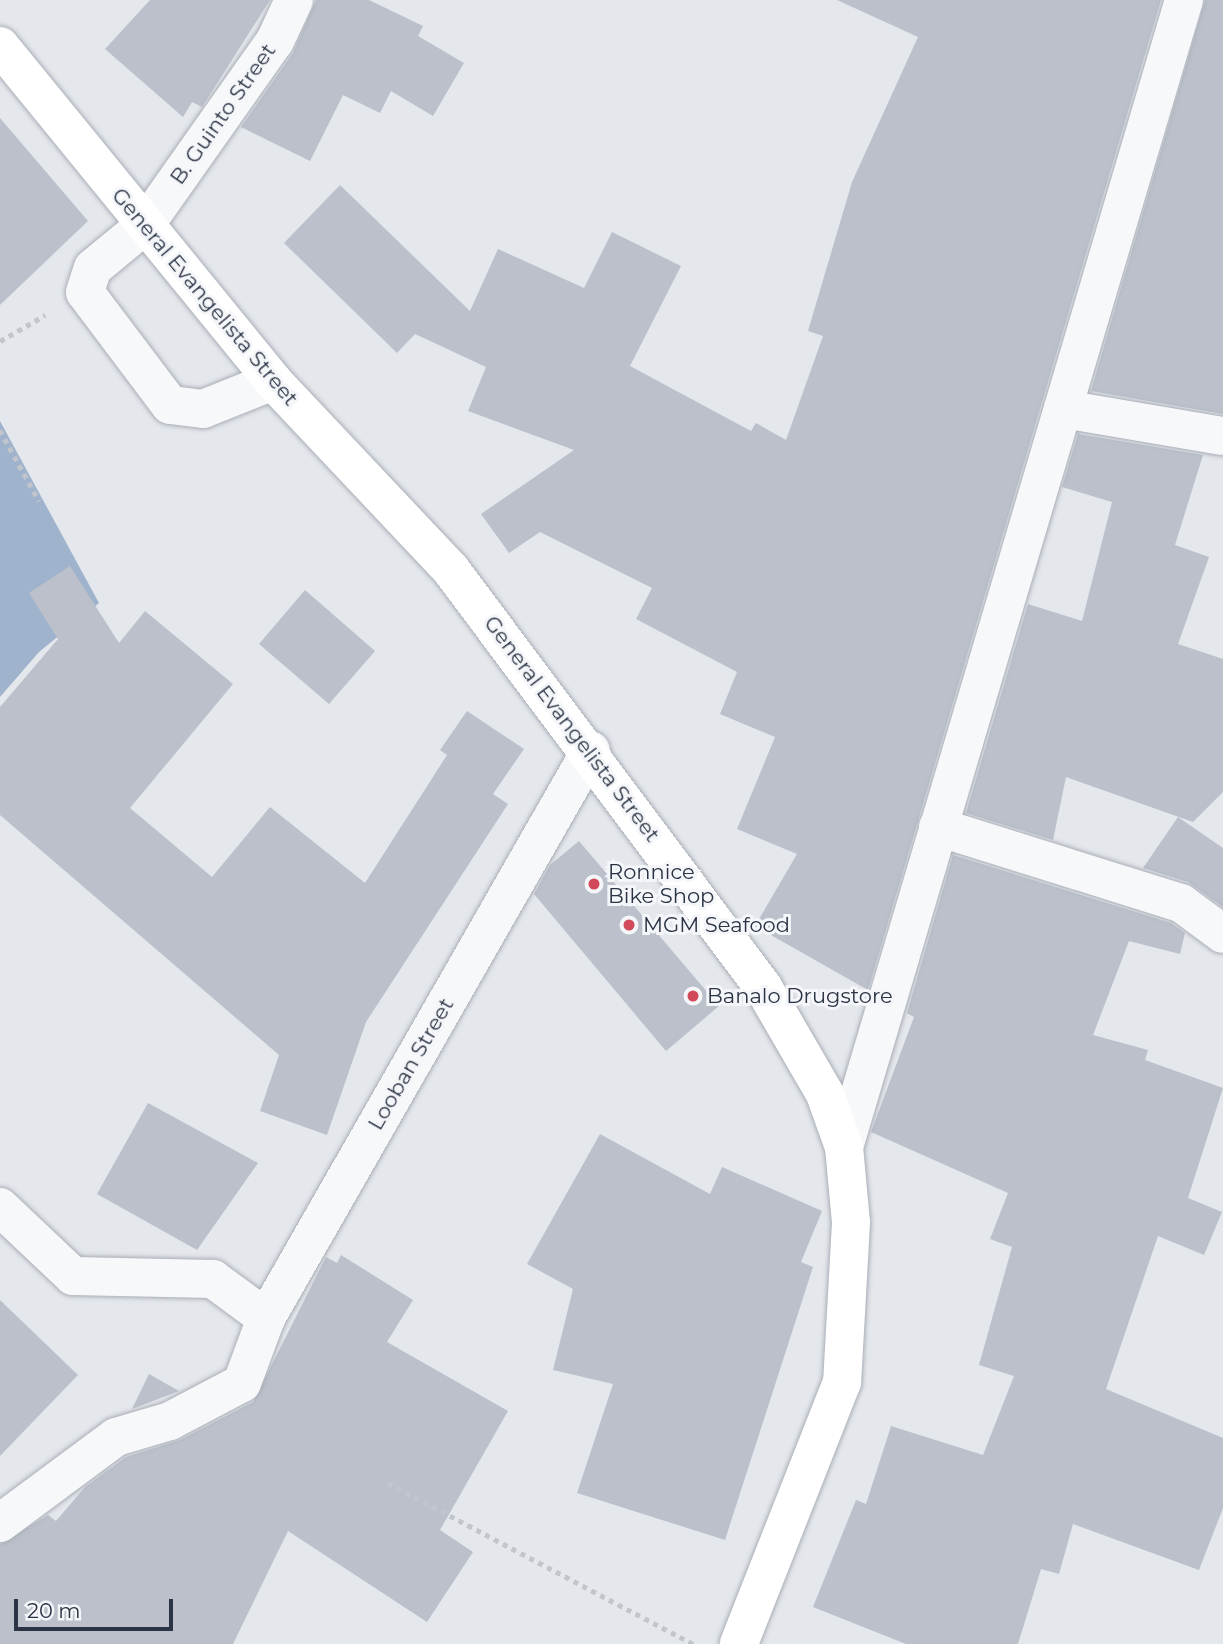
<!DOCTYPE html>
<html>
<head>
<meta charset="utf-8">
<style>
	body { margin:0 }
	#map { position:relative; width:1223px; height:1644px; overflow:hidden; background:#e4e7ec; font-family:Montserrat,sans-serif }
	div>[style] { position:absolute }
	.water>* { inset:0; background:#9fb4cc }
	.building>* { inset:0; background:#bbc0ca }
	.path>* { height:4.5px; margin-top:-2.25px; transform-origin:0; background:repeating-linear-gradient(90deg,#c2c5cb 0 5px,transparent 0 10px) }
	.roads { filter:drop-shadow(0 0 2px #a9aeb7) drop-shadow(0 0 2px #a9aeb7) }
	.minor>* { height:38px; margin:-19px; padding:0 19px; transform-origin:19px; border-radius:19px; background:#f7f8fa }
	.major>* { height:38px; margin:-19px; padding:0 19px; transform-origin:19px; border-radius:19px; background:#fff }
	.dots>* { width:19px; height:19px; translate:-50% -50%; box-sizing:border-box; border:4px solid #f4f6f9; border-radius:50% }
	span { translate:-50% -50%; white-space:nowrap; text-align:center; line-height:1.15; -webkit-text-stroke:6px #f4f6f9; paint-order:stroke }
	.street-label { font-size:21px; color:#2b3445 }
	.poi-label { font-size:21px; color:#2b3445 }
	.left { translate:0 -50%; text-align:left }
	.scale { position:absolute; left:14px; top:1599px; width:159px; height:32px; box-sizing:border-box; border:4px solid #2b3445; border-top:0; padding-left:9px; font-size:21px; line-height:24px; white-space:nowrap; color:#2b3445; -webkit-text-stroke:5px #f4f6f9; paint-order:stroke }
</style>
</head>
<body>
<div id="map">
	<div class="water">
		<i style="clip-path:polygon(0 421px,99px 603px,39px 652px,0 697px)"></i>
	</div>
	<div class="building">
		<i style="clip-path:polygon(150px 0,270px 0,202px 107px,192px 102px,183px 117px,105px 49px)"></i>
		<i style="clip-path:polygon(316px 0,369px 0,423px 26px,418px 36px,464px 63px,433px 116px,391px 91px,380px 113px,343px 95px,310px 161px,241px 127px,293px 53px)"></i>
		<i style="clip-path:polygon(837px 0,1161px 0,868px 990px,755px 926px,797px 854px,737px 829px,775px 737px,720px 714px,737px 672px,636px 619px,652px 588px,540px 532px,509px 553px,481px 514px,574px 450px,468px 411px,486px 367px,415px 334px,397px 353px,284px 243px,340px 185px,470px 311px,498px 249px,584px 288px,612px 232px,681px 266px,630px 366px,751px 431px,756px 423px,786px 440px,823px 336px,808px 331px,852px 182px,918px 37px)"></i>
		<i style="clip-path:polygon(1205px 0,1223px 0,1223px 414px,1091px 391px)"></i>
		<i style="clip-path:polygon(0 118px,88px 221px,0 305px)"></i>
		<i style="clip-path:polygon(1078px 434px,1203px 455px,1175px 545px,1209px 557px,1178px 644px,1223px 659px,1223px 792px,1193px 822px,1066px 777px,1053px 840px,966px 813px,1028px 604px,1082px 621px,1112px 502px,1062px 487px)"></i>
		<i style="clip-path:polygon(70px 566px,119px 643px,145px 611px,233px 684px,130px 808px,212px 877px,270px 807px,365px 883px,447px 755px,440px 750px,467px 711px,524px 749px,493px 794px,508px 804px,366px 1022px,327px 1135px,260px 1111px,279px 1055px,0 815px,0 707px,58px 639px,29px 593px)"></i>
		<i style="clip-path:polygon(305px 590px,375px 651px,329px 704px,259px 644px)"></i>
		<i style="clip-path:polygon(1178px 817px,1223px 848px,1223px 907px,1188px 882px,1143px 868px)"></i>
		<i style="clip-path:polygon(579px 841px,719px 1006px,666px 1051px,534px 894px,550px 865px)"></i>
		<i style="clip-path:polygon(953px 855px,1171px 923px,1185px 933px,1180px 954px,1129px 941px,1093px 1035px,1148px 1050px,1145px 1060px,1223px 1088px,1188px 1198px,1222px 1212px,1204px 1255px,1158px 1236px,1106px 1389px,1223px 1438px,1223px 1508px,1199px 1570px,1073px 1524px,1059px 1574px,1041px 1569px,1018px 1644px,906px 1644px,813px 1607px,856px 1500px,866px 1504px,891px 1426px,983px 1455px,1014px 1376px,979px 1365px,1012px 1247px,990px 1239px,1008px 1193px,871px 1132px,914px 1017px,907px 1013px)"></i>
		<i style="clip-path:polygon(148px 1103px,258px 1163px,197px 1250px,97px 1194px)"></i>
		<i style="clip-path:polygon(600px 1134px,710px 1194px,722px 1167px,822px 1211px,801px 1262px,813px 1267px,725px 1540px,577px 1493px,613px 1384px,553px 1370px,573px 1289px,527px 1264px)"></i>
		<i style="clip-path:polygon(341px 1255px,413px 1300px,387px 1342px,508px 1411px,440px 1530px,473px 1552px,427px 1622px,288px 1531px,233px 1644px,0 1644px,0 1544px,48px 1515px,56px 1521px,85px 1487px,126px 1457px,180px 1440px,253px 1402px,326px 1257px,337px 1263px)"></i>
		<i style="clip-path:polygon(0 1300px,78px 1375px,0 1456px)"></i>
		<i style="clip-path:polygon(149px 1374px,179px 1391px,132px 1409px)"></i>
	</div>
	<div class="path">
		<i style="left:0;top:341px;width:52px;rotate:-30deg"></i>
		<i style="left:0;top:430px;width:81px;rotate:61.2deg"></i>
		<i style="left:388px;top:1483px;width:345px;rotate:27.8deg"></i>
	</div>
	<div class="roads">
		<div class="minor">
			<i style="left:273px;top:381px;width:75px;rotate:158.2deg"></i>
			<i style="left:203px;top:409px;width:33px;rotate:-173deg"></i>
			<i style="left:170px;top:405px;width:141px;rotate:-127deg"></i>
			<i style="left:85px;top:292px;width:25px;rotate:-72deg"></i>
			<i style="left:93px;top:268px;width:67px;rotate:-39.6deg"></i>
			<i style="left:145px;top:225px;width:225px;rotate:-54.8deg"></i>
			<i style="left:275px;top:41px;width:45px;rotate:-65.1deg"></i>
			<i style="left:1063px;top:409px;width:162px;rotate:9.6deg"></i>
			<i style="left:938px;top:827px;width:255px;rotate:17.4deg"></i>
			<i style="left:1181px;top:903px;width:52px;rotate:36.4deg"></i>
			<i style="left:844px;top:1147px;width:1196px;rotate:-73.49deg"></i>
			<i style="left:0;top:1207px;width:100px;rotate:43.4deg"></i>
			<i style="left:73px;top:1276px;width:140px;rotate:1.2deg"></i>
			<i style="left:213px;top:1279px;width:66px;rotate:36.3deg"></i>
			<i style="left:0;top:1523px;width:144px;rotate:-36.6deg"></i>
			<i style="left:116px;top:1437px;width:56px;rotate:-16.5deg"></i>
			<i style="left:170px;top:1421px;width:81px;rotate:-27.8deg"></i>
			<i style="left:242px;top:1383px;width:69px;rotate:-69.7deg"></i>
			<i style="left:266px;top:1318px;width:654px;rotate:-60.22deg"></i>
		</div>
		<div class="major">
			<i style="left:0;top:46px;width:432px;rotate:50.8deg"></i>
			<i style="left:273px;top:381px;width:260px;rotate:46.7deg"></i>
			<i style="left:451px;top:570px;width:521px;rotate:53.2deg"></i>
			<i style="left:763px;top:987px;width:124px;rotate:59.9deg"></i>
			<i style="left:825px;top:1094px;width:56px;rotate:70.3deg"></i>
			<i style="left:844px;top:1147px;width:76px;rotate:84.7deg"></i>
			<i style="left:851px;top:1223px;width:159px;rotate:93.2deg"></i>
			<i style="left:842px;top:1382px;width:282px;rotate:111.5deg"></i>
		</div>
	</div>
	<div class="dots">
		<i style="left:594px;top:884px;background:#d1495b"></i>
		<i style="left:629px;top:925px;background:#d1495b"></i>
		<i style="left:693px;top:996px;background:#d1495b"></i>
	</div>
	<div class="street-label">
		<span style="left:223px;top:114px;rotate:-55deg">B. Guinto Street</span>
		<span style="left:205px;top:297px;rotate:50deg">General Evangelista Street</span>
		<span style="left:572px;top:729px;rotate:53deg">General Evangelista Street</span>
		<span style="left:411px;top:1064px;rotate:-60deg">Looban Street</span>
	</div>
	<div class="poi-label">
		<span class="left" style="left:608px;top:884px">Ronnice<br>Bike Shop</span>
		<span class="left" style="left:643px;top:925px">MGM Seafood</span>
		<span class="left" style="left:707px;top:996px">Banalo Drugstore</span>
	</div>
	<div class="scale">20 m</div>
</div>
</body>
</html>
